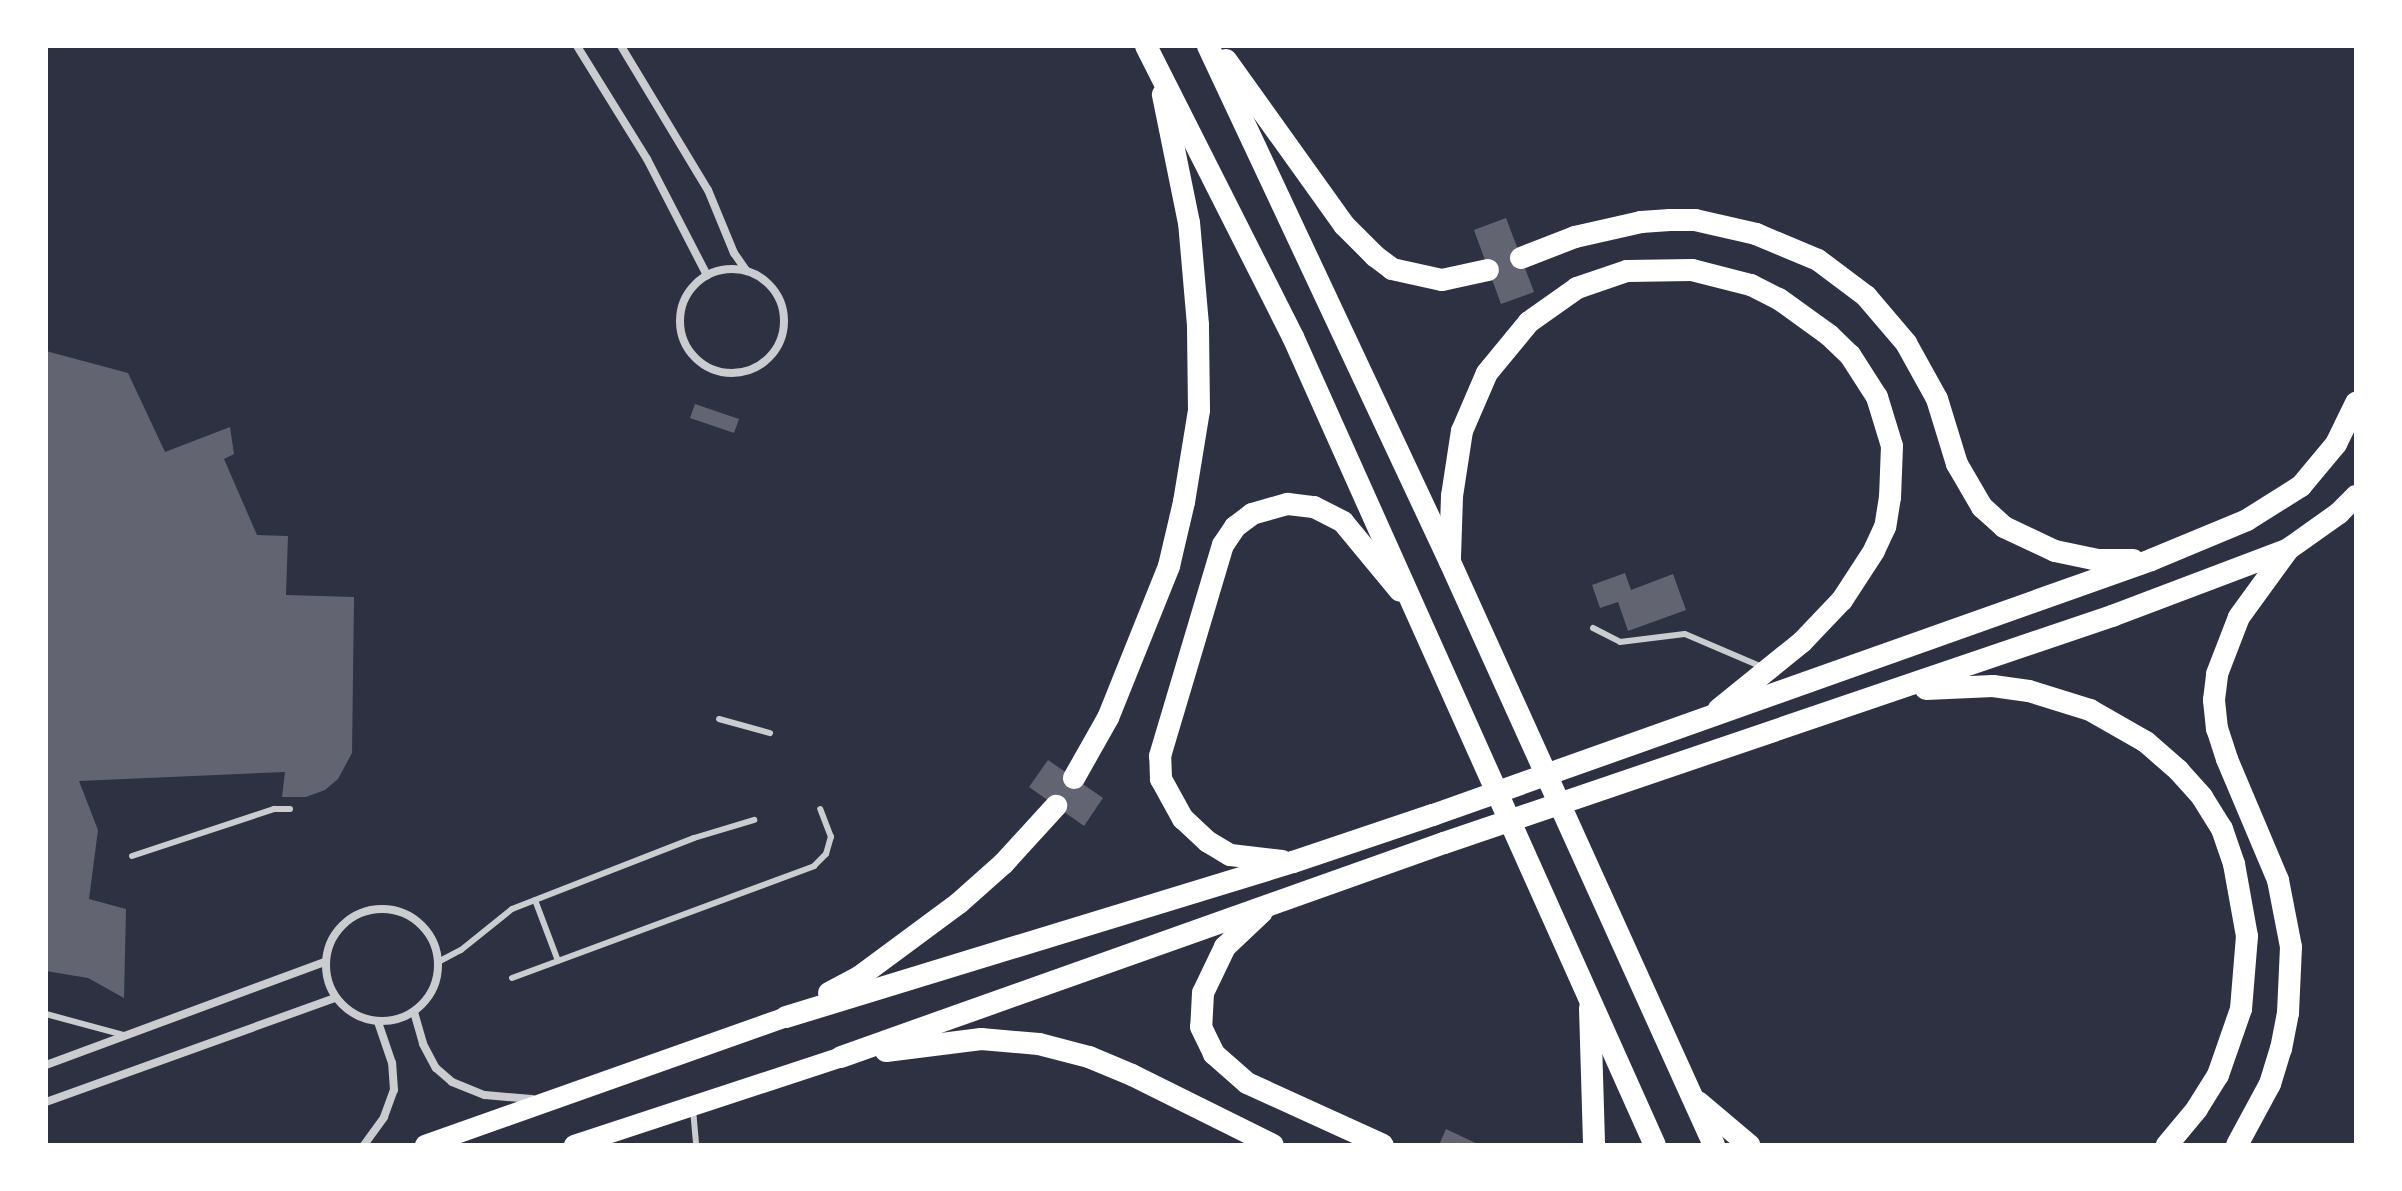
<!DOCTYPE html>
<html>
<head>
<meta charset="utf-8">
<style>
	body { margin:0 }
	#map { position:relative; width:2402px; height:1191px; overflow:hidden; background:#2d3142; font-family:Arial,sans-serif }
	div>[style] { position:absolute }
	.building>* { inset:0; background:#626471 }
	.service>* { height:6px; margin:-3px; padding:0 3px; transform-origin:3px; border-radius:3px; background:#caccd0 }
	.minor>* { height:8px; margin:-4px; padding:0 4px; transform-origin:4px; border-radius:4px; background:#caccd0 }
	.minor>.ring { margin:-4px; padding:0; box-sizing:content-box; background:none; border:8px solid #caccd0; border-radius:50% }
	.trunk>* { height:20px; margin:-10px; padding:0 10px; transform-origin:10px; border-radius:10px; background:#fff }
	.motorway>* { height:22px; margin:-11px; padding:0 11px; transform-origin:11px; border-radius:11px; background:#fff }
	span { translate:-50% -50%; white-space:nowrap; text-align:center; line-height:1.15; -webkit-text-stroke:7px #fff; paint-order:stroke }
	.frame { position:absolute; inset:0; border:48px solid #fff; pointer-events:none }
</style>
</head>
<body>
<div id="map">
	<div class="building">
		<i style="clip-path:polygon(1506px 218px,1534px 292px,1501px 304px,1474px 230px)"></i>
		<i style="clip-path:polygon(46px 351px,128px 373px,165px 452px,230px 427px,234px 454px,224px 459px,257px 535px,288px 536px,286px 595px,354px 597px,352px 753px,338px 779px,325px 790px,306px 797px,282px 797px,285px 772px,79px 781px,98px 830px,89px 899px,126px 909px,124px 998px,88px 978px,46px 971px)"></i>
		<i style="clip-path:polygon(695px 404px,739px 419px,734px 433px,690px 418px)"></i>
		<i style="clip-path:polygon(1625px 573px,1631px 590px,1673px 574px,1686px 610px,1628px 631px,1618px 602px,1600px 608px,1592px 585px)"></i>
		<i style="clip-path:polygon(1048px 760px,1103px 798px,1084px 826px,1029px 787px)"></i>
		<i style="clip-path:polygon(1446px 1129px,1480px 1145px,1439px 1145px)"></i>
	</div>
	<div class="service">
		<i style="left:1593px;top:628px;width:30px;rotate:27deg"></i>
		<i style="left:1620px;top:642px;width:65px;rotate:-7deg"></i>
		<i style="left:1685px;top:634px;width:84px;rotate:23.2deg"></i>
		<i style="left:719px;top:719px;width:53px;rotate:15.4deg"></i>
		<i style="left:132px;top:856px;width:150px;rotate:-18.3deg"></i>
		<i style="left:274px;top:809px;width:16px"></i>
		<i style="left:535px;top:900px;width:65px;rotate:69.3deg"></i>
		<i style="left:438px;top:962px;width:26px;rotate:-28deg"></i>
		<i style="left:461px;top:950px;width:65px;rotate:-38.8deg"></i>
		<i style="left:512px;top:909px;width:195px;rotate:-21.3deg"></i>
		<i style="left:694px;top:838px;width:63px;rotate:-16.7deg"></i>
		<i style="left:512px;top:978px;width:322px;rotate:-20.3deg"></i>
		<i style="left:814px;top:866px;width:17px;rotate:-45deg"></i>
		<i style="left:826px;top:854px;width:18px;rotate:-74deg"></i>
		<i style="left:831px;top:837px;width:30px;rotate:-111deg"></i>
		<i style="left:46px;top:1014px;width:81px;rotate:15.1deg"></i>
		<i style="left:693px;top:1109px;width:36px;rotate:85deg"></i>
	</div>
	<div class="minor">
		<i style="left:577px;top:46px;width:133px;rotate:58.2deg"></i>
		<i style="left:647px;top:159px;width:131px;rotate:62.7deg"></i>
		<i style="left:621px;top:46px;width:168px;rotate:58.9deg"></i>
		<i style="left:708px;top:190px;width:68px;rotate:67.6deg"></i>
		<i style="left:734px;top:253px;width:21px;rotate:55deg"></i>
		<i class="ring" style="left:680px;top:269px;width:96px;height:96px"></i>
		<i class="ring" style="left:326px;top:909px;width:104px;height:104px"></i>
		<i style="left:414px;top:1012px;width:33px;rotate:74deg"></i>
		<i style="left:423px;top:1044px;width:27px;rotate:62deg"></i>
		<i style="left:436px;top:1068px;width:21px;rotate:41deg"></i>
		<i style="left:452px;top:1082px;width:35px;rotate:22deg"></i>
		<i style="left:485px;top:1095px;width:47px;rotate:4.9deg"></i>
		<i style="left:46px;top:1065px;width:297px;rotate:-20.3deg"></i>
		<i style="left:46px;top:1102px;width:307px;rotate:-19.8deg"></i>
		<i style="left:364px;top:1145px;width:34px;rotate:-54deg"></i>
		<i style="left:384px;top:1117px;width:29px;rotate:-70deg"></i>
		<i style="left:394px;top:1090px;width:27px;rotate:-94deg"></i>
		<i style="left:392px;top:1063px;width:43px;rotate:-108.9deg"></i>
	</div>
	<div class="trunk">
		<i style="left:425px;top:1145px;width:383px;rotate:-19.5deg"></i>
		<i style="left:574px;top:1145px;width:281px;rotate:-18.2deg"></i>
	</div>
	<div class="motorway">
		<i style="left:1146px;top:46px;width:326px;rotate:63.2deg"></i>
		<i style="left:1293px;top:337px;width:885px;rotate:65.87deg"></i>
		<i style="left:1208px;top:46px;width:570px;rotate:64.87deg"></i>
		<i style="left:1450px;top:562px;width:640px;rotate:65.64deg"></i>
		<i style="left:1226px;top:60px;width:203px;rotate:54.4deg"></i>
		<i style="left:1344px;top:225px;width:44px;rotate:45deg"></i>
		<i style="left:1375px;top:256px;width:21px;rotate:37deg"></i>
		<i style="left:1392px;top:269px;width:51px;rotate:12.4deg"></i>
		<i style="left:1442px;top:280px;width:47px;rotate:-12.3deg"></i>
		<i style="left:1521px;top:258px;width:58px;rotate:-21.3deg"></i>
		<i style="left:1575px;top:237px;width:68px;rotate:-12.8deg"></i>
		<i style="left:1641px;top:222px;width:29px;rotate:-4deg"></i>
		<i style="left:1670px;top:220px;width:25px"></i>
		<i style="left:1695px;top:220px;width:63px;rotate:12.9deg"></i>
		<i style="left:1756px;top:234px;width:67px;rotate:22.8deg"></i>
		<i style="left:1818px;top:260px;width:60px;rotate:36.9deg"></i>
		<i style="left:1866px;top:296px;width:62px;rotate:49.6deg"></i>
		<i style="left:1906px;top:343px;width:64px;rotate:61deg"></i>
		<i style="left:1937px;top:399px;width:68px;rotate:72.9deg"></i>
		<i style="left:1957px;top:464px;width:50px;rotate:59.8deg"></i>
		<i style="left:1982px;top:507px;width:30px;rotate:42deg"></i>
		<i style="left:2004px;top:527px;width:56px;rotate:25.2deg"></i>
		<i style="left:2055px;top:551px;width:44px;rotate:11.8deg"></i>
		<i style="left:2098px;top:560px;width:35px"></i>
		<i style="left:1450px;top:557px;width:61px;rotate:-88.1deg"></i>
		<i style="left:1452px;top:496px;width:66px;rotate:-81.3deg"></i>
		<i style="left:1462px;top:431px;width:63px;rotate:-66.7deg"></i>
		<i style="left:1487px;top:373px;width:66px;rotate:-50.5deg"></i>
		<i style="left:1529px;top:322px;width:59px;rotate:-35.3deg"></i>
		<i style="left:1577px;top:288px;width:53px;rotate:-18.8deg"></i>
		<i style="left:1627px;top:271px;width:65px;rotate:-0.9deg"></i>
		<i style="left:1692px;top:270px;width:61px;rotate:14.3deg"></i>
		<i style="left:1751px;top:285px;width:31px;rotate:27deg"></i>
		<i style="left:1779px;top:299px;width:62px;rotate:35.8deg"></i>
		<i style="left:1829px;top:335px;width:29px;rotate:44deg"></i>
		<i style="left:1850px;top:355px;width:50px;rotate:57.3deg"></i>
		<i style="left:1877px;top:397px;width:51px;rotate:73deg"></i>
		<i style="left:1892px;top:446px;width:51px;rotate:92.2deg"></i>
		<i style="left:1890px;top:497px;width:30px;rotate:99deg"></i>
		<i style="left:1885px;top:527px;width:26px;rotate:115deg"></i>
		<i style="left:1874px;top:551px;width:59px;rotate:123.1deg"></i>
		<i style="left:1842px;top:600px;width:58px;rotate:133.6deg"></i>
		<i style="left:1802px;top:642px;width:107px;rotate:141.1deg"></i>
		<i style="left:1926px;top:689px;width:67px;rotate:-2.6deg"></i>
		<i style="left:1993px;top:686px;width:36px;rotate:8deg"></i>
		<i style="left:2029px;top:691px;width:64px;rotate:17.3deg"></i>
		<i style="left:2090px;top:710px;width:64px;rotate:29.7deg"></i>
		<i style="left:2146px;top:742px;width:43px;rotate:41.2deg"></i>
		<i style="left:2178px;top:770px;width:36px;rotate:48deg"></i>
		<i style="left:2202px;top:797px;width:38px;rotate:58deg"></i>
		<i style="left:2222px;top:829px;width:37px;rotate:71deg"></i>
		<i style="left:2234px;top:864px;width:73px;rotate:79.8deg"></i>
		<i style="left:2247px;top:936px;width:73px;rotate:94.7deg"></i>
		<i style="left:2241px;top:1009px;width:70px;rotate:109.2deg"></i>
		<i style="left:2218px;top:1075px;width:40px;rotate:122deg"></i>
		<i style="left:2197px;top:1109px;width:47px;rotate:129.8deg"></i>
		<i style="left:1074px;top:778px;width:69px;rotate:-60.5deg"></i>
		<i style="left:1108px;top:718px;width:164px;rotate:-68.1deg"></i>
		<i style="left:1169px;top:566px;width:66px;rotate:-76.8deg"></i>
		<i style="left:1184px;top:502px;width:93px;rotate:-80.7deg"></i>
		<i style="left:1199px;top:410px;width:85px;rotate:-90.7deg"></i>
		<i style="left:1198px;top:325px;width:102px;rotate:-95deg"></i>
		<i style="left:1189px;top:223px;width:131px;rotate:-101.5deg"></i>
		<i style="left:1282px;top:861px;width:52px;rotate:-173.4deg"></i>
		<i style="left:1230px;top:855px;width:26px;rotate:-149deg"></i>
		<i style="left:1208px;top:842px;width:34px;rotate:-137deg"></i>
		<i style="left:1183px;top:819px;width:46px;rotate:-118.8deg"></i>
		<i style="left:1161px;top:779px;width:23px;rotate:-92deg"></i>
		<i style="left:1160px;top:756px;width:220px;rotate:-73.4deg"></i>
		<i style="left:1223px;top:545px;width:22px;rotate:-56deg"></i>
		<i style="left:1235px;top:527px;width:21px;rotate:-37deg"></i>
		<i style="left:1252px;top:514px;width:37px;rotate:-16deg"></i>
		<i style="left:1288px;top:504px;width:26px;rotate:7deg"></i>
		<i style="left:1314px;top:507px;width:33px;rotate:27deg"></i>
		<i style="left:1343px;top:522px;width:89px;rotate:50.4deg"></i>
		<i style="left:1262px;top:912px;width:51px;rotate:136.6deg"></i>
		<i style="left:1225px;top:947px;width:51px;rotate:115.6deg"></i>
		<i style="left:1203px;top:993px;width:34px;rotate:93deg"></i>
		<i style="left:1201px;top:1027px;width:30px;rotate:64deg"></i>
		<i style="left:1214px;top:1054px;width:44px;rotate:41.3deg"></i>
		<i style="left:1247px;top:1083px;width:149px;rotate:24.5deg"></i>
		<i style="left:829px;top:993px;width:34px;rotate:-28deg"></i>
		<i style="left:859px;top:977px;width:124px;rotate:-36.5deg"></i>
		<i style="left:959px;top:903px;width:59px;rotate:-41.6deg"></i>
		<i style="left:1003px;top:864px;width:79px;rotate:-47.6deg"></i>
		<i style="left:1590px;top:1008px;width:137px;rotate:88.3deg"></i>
		<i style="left:786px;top:1017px;width:530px;rotate:-17deg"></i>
		<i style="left:1293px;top:862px;width:148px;rotate:-18.6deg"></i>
		<i style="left:1433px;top:815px;width:762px;rotate:-19.55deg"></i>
		<i style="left:2151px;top:560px;width:104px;rotate:-22.6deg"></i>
		<i style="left:2247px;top:520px;width:64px;rotate:-32.2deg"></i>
		<i style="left:2301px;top:486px;width:55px;rotate:-50.2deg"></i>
		<i style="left:2336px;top:444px;width:46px;rotate:-64deg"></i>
		<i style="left:886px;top:1051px;width:96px;rotate:-7.2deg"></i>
		<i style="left:981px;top:1039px;width:58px;rotate:4.9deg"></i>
		<i style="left:1039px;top:1044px;width:52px;rotate:14.6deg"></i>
		<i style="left:1089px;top:1057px;width:47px;rotate:22.7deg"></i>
		<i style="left:1132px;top:1075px;width:157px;rotate:26.4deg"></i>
		<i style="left:841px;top:1057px;width:640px;rotate:-19.54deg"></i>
		<i style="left:1444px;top:843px;width:706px;rotate:-18.77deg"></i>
		<i style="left:2112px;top:616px;width:187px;rotate:-20.7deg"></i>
		<i style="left:2287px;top:550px;width:64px;rotate:-35.4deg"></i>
		<i style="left:2339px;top:513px;width:24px;rotate:-45deg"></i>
		<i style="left:1698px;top:1102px;width:67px;rotate:40.1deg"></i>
		<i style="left:2237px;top:1145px;width:69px;rotate:-61.6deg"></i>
		<i style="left:2270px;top:1084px;width:37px;rotate:-73deg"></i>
		<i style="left:2281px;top:1049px;width:37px;rotate:-79deg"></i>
		<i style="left:2288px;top:1013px;width:66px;rotate:-87.4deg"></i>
		<i style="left:2291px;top:947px;width:68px;rotate:-101deg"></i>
		<i style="left:2278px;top:880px;width:131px;rotate:-112.9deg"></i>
		<i style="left:2227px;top:759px;width:32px;rotate:-108deg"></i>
		<i style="left:2217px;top:729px;width:29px;rotate:-96deg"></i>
		<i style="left:2214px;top:700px;width:26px;rotate:-83deg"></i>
		<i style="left:2217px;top:674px;width:61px;rotate:-68.9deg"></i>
		<i style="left:2239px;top:617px;width:82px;rotate:-54deg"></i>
	</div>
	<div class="frame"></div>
</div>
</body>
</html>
